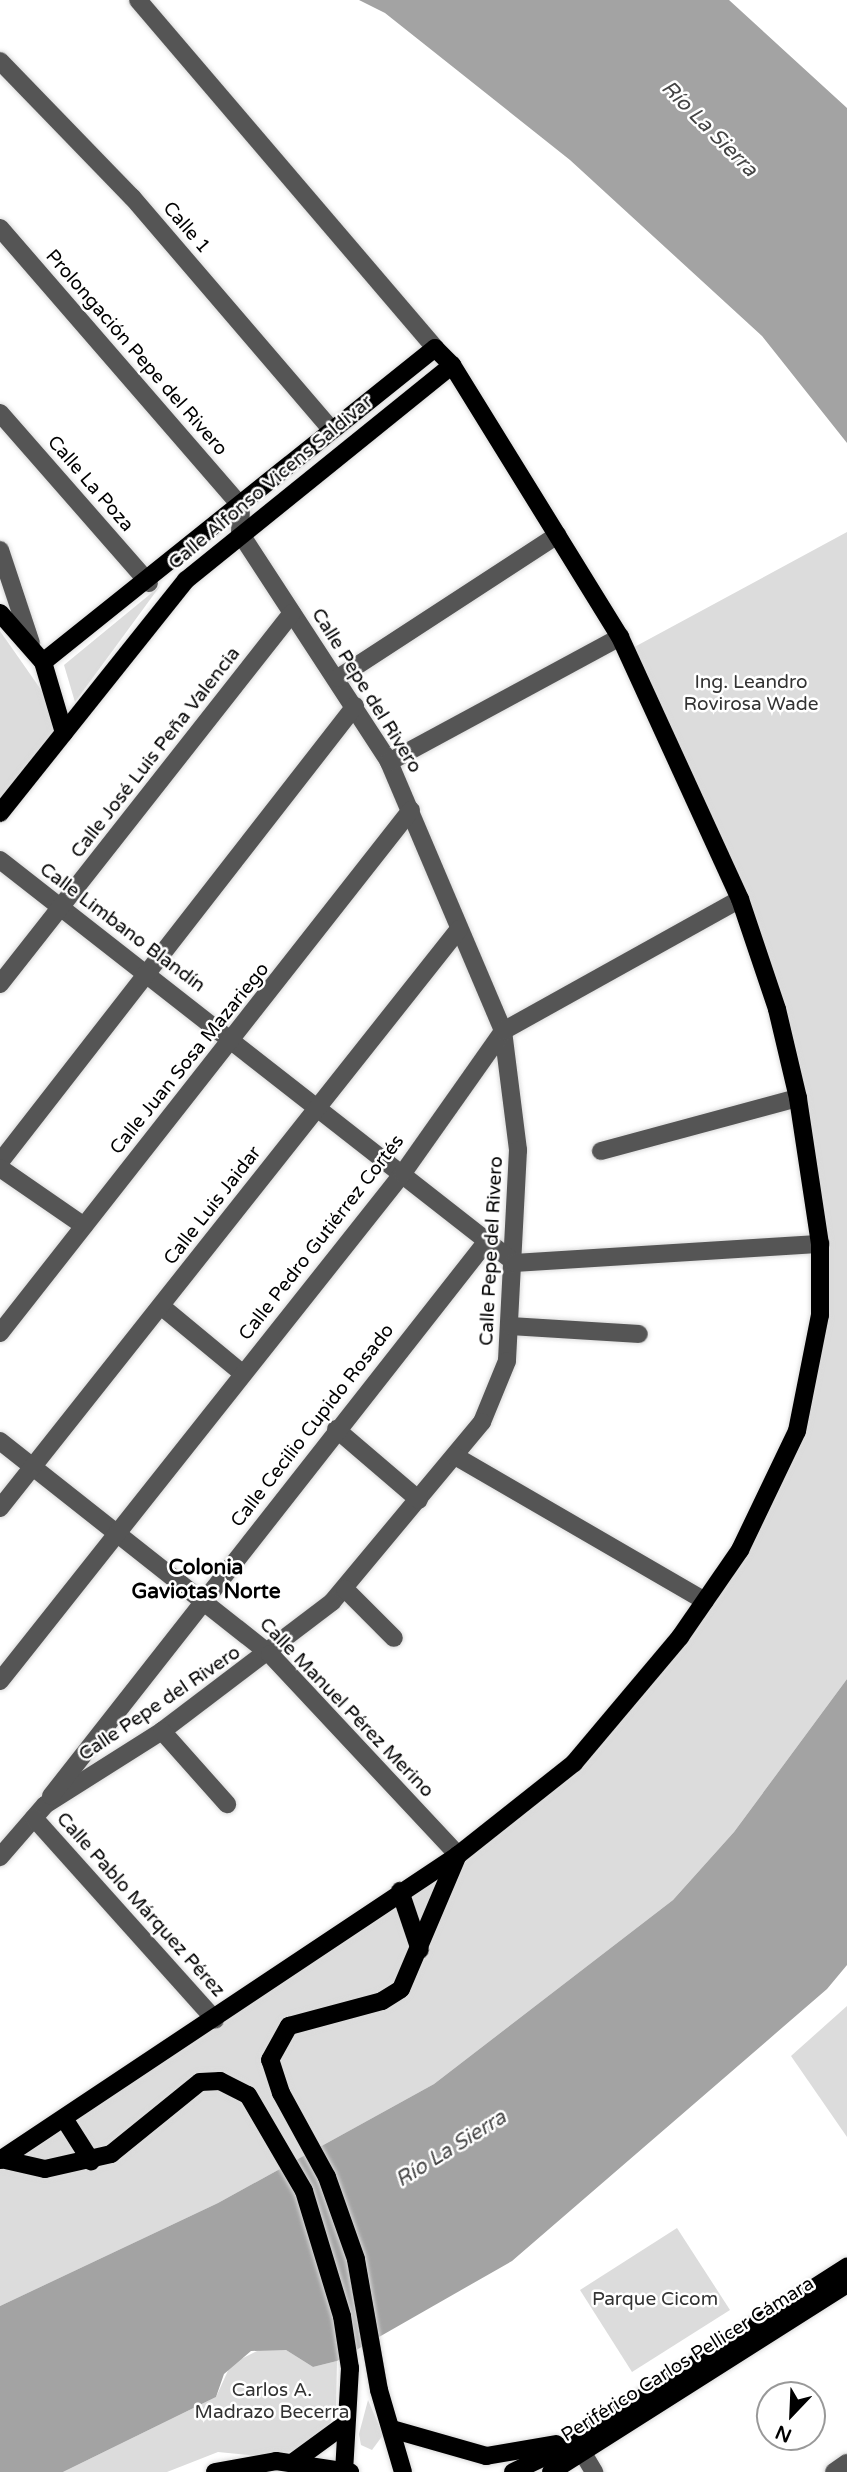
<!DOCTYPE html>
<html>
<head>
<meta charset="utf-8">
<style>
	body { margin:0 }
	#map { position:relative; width:847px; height:2472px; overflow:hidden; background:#fff; font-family:"Varela Round",sans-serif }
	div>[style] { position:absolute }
	.green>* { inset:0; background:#dcdcdc }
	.water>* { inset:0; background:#a3a3a3 }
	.roads { filter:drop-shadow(0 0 2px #dbdbdb) drop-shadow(0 0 2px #dbdbdb) }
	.minor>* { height:18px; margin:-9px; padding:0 9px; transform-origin:9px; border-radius:9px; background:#555 }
	.major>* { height:18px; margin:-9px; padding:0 9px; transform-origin:9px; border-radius:9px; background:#000 }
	span { translate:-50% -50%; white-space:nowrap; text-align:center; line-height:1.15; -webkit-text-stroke:5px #fff; paint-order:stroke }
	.street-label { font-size:19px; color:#000 }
	.park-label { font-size:19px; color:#333 }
	.water-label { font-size:21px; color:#444; font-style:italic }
	.neighbourhood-label { font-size:21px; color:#000; font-weight:700 }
	.north { position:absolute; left:756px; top:2381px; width:70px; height:70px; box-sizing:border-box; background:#fff; border:2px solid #999; border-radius:50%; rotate:203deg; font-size:19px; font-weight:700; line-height:28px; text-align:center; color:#000 }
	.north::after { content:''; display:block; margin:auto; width:24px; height:32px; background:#000; clip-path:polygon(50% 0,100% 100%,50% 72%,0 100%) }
</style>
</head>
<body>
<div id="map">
	<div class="green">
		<i style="clip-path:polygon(847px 532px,847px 1679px,734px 1832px,673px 1900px,434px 2084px,218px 2203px,0 2306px,0 2160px,574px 1763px,705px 1601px,797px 1431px,820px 1315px,820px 1244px,777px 1009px,627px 651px)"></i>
		<i style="clip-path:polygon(160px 586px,75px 702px,64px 665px)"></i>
		<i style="clip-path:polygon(0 631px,44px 694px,56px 730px,0 807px)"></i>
		<i style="clip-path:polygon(847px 2006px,847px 2137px,791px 2056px)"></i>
		<i style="clip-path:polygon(677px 2228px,730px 2310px,632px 2372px,580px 2290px)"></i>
		<i style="clip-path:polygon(263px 2348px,286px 2350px,313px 2367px,337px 2361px,336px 2411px,329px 2425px,296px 2450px,270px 2457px,218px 2452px,167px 2472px,63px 2472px,216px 2397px,231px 2364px)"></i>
		<i style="clip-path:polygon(368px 2400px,383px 2435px,372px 2450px,361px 2445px,359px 2434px)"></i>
	</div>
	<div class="water">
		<i style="clip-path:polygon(359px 0,729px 0,847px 108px,847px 443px,762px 336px,570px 160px,385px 13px)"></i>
		<i style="clip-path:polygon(847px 1679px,847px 1965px,827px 1989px,512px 2261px,337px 2361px,313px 2367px,286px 2350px,251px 2351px,224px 2374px,216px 2397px,63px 2472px,0 2472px,0 2306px,218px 2203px,434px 2084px,673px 1900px,734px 1832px)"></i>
	</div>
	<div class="roads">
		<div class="minor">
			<i style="left:138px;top:0;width:458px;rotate:49.5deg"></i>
			<i style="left:0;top:61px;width:190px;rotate:45.9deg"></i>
			<i style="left:132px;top:197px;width:307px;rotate:49.4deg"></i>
			<i style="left:0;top:228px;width:368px;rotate:49.1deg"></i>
			<i style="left:241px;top:506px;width:27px;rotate:92deg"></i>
			<i style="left:240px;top:533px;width:273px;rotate:56.9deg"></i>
			<i style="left:389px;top:762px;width:292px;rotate:67deg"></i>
			<i style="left:503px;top:1031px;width:120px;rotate:82.8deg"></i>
			<i style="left:518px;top:1150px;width:211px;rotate:93deg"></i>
			<i style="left:507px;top:1361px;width:66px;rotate:112.3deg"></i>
			<i style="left:482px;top:1422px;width:234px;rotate:129.8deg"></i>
			<i style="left:332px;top:1602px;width:213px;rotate:142.8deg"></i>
			<i style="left:162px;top:1731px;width:138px;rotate:147.7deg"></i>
			<i style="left:45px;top:1805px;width:69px;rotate:130.9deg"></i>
			<i style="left:0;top:413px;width:226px;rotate:48.8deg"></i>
			<i style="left:0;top:550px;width:98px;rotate:71.6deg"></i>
			<i style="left:338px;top:678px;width:262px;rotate:-33.1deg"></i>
			<i style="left:389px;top:762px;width:263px;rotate:-28.4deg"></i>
			<i style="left:0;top:860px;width:654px;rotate:38.04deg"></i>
			<i style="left:515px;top:1263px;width:306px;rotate:-3.6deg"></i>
			<i style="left:0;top:984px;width:472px;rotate:-51.8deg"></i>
			<i style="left:601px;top:1151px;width:204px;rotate:-15.1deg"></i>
			<i style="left:0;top:1162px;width:578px;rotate:-52.1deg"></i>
			<i style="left:0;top:1168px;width:102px;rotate:34.6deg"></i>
			<i style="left:161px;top:1306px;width:105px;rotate:39.6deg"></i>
			<i style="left:511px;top:1326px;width:128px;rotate:3.6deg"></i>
			<i style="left:0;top:1333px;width:665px;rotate:-51.84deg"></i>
			<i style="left:336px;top:1429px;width:109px;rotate:40.5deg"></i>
			<i style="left:0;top:1441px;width:344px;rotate:38.3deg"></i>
			<i style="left:270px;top:1654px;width:275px;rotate:46.9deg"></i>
			<i style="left:455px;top:1456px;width:289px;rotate:30.1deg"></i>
			<i style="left:0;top:1508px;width:739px;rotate:-51.59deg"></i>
			<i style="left:345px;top:1589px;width:69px;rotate:45deg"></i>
			<i style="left:0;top:1681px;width:648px;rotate:-51.57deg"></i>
			<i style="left:403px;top:1173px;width:174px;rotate:-54.8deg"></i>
			<i style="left:503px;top:1031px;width:271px;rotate:-29.1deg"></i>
			<i style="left:162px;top:1731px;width:98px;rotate:48.3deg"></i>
			<i style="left:51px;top:1796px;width:706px;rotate:-51.85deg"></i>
			<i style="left:34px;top:1818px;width:271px;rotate:48.1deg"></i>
			<i style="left:581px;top:2450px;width:26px;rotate:59deg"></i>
			<i style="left:834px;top:2472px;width:16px;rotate:-35deg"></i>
		</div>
		<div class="major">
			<i style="left:0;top:613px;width:65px;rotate:48.7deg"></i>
			<i style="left:43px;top:662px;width:74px;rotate:73.5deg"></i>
			<i style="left:0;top:813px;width:298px;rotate:-51.4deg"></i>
			<i style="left:186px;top:580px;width:342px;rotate:-38.9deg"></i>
			<i style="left:400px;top:1891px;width:62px;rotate:71.3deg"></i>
			<i style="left:65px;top:2120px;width:49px;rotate:57.6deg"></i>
			<i style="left:1px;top:2159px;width:45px;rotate:12.8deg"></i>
			<i style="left:45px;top:2169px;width:68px;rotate:-12.8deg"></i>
			<i style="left:111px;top:2154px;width:114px;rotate:-39deg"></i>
			<i style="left:200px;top:2082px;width:20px;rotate:-3deg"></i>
			<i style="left:220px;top:2081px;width:31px;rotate:27deg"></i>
			<i style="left:248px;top:2095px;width:111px;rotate:59.7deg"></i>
			<i style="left:304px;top:2191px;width:131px;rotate:73.1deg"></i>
			<i style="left:342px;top:2316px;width:53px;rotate:81.3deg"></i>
			<i style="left:350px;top:2368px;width:104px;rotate:93.3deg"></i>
			<i style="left:0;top:2160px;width:550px;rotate:-33.66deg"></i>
			<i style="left:458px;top:1855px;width:148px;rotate:-38.4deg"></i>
			<i style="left:574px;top:1763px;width:165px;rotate:-49.9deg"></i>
			<i style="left:680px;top:1637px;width:106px;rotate:-55.4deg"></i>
			<i style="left:740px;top:1550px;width:132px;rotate:-64.4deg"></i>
			<i style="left:797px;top:1431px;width:118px;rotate:-78.8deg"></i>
			<i style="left:820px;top:1315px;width:71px;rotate:-90deg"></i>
			<i style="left:820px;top:1244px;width:148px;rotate:-98.6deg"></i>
			<i style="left:798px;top:1098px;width:91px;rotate:-103.3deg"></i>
			<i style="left:777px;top:1009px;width:116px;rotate:-108.6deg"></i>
			<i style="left:740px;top:899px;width:288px;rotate:-114.6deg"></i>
			<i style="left:620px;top:637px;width:320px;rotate:-121.7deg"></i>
			<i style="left:452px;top:365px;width:24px;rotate:-135deg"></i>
			<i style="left:435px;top:348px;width:502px;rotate:141.3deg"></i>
			<i style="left:395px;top:2430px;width:95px;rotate:15.9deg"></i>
			<i style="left:486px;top:2456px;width:71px;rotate:-9.7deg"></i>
			<i style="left:292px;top:2463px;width:64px;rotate:-36.2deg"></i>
			<i style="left:215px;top:2472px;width:62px;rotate:-10.2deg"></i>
			<i style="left:276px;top:2461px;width:75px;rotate:8.5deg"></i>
			<i style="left:403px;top:2472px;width:85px;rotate:-106.3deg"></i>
			<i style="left:379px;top:2390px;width:133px;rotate:-100deg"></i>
			<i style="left:356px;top:2259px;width:87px;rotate:-109.5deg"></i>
			<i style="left:327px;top:2177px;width:96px;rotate:-118.7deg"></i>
			<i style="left:281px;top:2093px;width:35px;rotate:-108deg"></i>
			<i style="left:270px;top:2060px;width:39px;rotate:-61deg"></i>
			<i style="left:289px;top:2026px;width:96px;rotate:-15deg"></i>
			<i style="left:382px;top:2001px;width:22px;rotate:-32deg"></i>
			<i style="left:401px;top:1989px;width:146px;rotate:-67deg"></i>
			<i style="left:513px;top:2472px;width:58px;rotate:-25.7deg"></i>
			<i style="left:565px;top:2447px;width:335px;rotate:-32.6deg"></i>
			<i style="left:551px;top:2472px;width:351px;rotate:-32.4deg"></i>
		</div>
	</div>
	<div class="street-label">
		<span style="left:186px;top:228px;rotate:49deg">Calle 1</span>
		<span style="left:136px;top:353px;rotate:49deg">Prolongación Pepe del Rivero</span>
		<span style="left:271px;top:483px;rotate:-40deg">Calle Alfonso Vicens Saldivar</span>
		<span style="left:90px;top:484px;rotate:49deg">Calle La Poza</span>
		<span style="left:366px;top:691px;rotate:58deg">Calle Pepe del Rivero</span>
		<span style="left:156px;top:753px;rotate:-52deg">Calle José Luis Peña Valencia</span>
		<span style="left:122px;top:928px;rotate:37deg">Calle Limbano Blandín</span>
		<span style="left:190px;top:1059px;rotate:-51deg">Calle Juan Sosa Mazariego</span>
		<span style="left:213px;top:1206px;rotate:-52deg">Calle Luis Jaidar</span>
		<span style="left:322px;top:1238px;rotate:-52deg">Calle Pedro Gutiérrez Cortés</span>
		<span style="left:492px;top:1251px;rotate:-87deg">Calle Pepe del Rivero</span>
		<span style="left:313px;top:1426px;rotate:-52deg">Calle Cecilio Cupido Rosado</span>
		<span style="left:160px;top:1704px;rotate:-34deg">Calle Pepe del Rivero</span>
		<span style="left:346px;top:1708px;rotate:46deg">Calle Manuel Pérez Merino</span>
		<span style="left:140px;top:1905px;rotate:48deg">Calle Pablo Márquez Pérez</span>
		<span style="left:688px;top:2360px;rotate:-32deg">Periférico Carlos Pellicer Cámara</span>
	</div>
	<div class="park-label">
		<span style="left:751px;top:694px">Ing. Leandro<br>Rovirosa Wade</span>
		<span style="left:655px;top:2300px">Parque Cicom</span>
		<span style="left:272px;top:2402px">Carlos A.<br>Madrazo Becerra</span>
	</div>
	<div class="water-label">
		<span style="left:709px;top:129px;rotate:45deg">Río La Sierra</span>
		<span style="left:451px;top:2149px;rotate:-32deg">Río La Sierra</span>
	</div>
	<div class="neighbourhood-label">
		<span style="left:206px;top:1580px">Colonia<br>Gaviotas Norte</span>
	</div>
	<div class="north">N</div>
</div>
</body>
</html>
